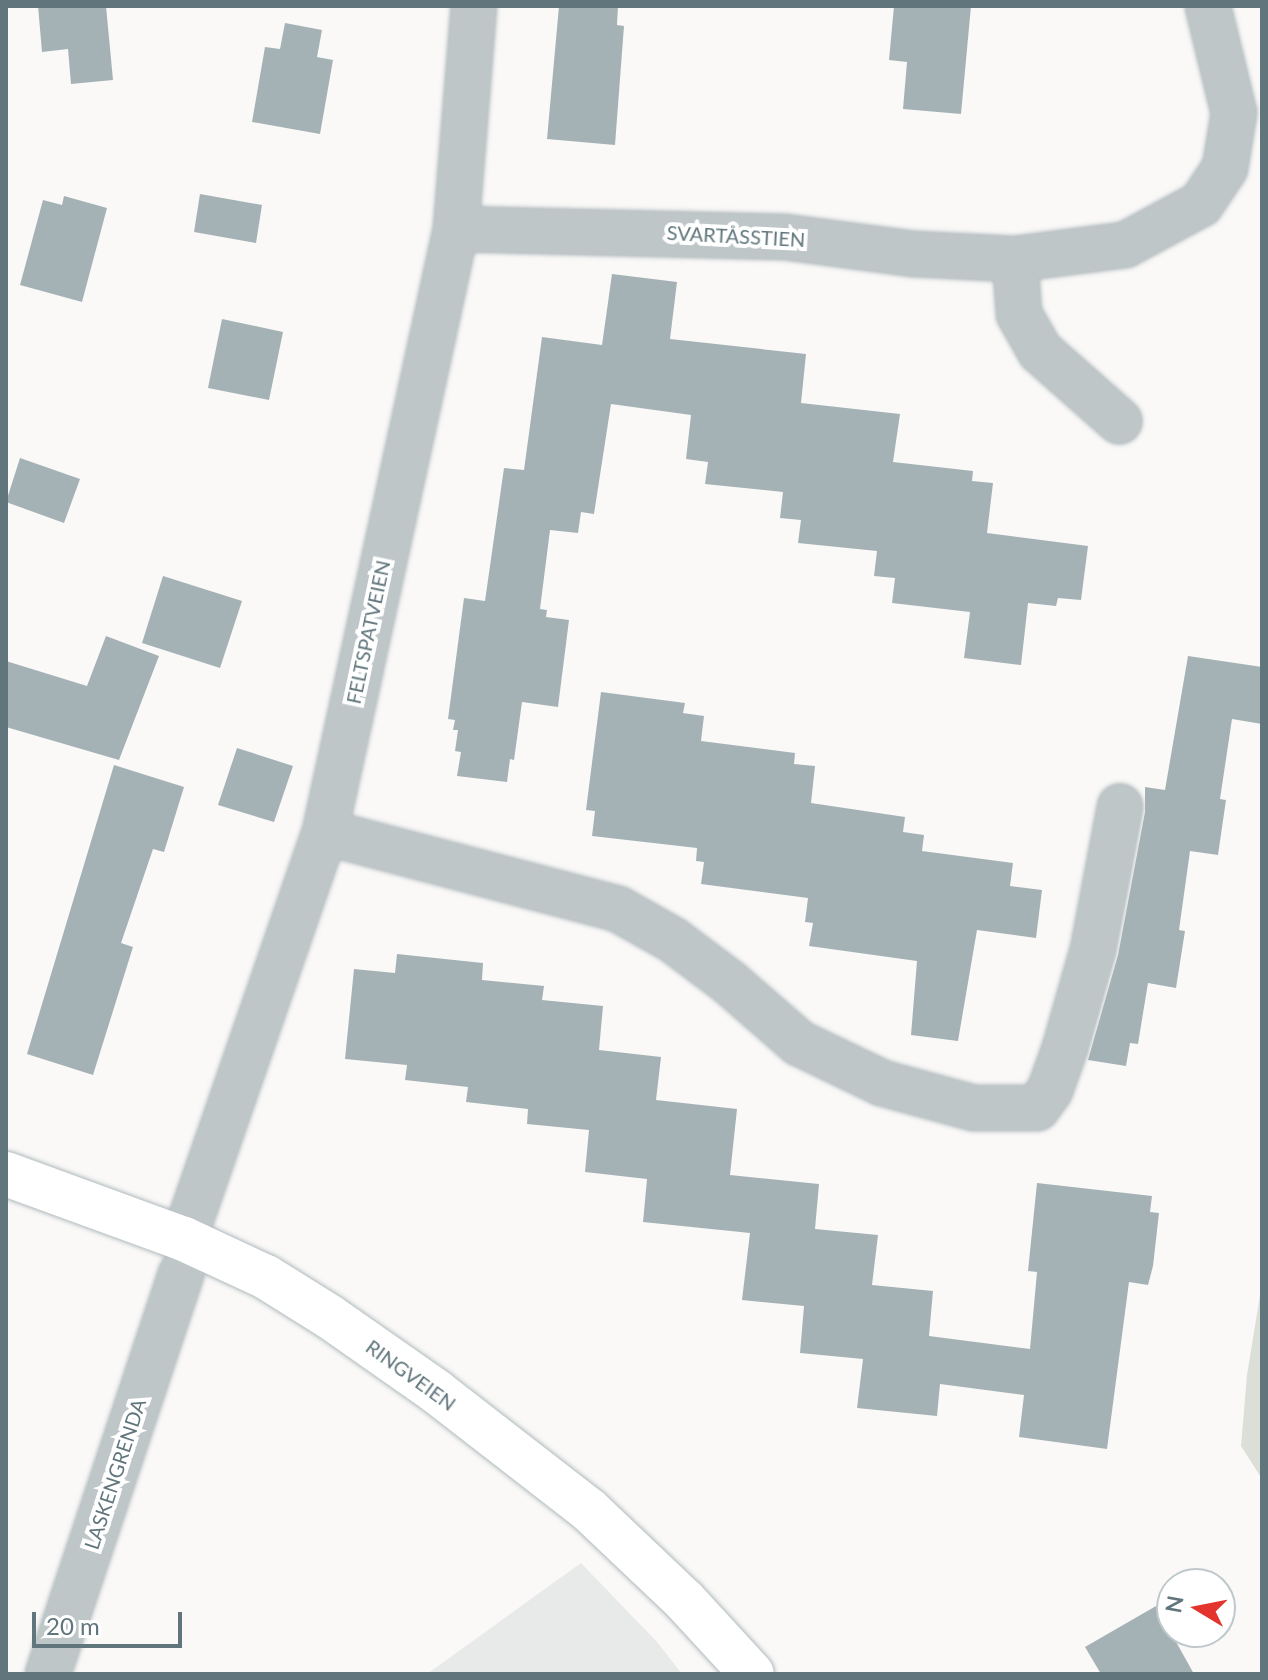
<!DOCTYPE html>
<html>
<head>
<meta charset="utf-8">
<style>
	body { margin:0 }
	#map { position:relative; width:1268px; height:1680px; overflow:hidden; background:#faf9f8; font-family:Lato,sans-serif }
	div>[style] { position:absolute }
	.built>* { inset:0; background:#e8e9e9 }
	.green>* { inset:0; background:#dbdfd7 }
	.building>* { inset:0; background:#a5b2b5 }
	.roads { filter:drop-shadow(0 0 2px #b1babd) drop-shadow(0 0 2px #b1babd) }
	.street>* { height:44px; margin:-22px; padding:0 22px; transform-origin:22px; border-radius:22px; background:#bec6c8 }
	.secondary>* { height:44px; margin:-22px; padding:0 22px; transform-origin:22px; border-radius:22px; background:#fff }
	span { translate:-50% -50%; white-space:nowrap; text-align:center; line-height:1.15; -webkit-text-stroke:8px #fff; paint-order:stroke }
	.street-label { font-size:20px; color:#60767c }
	.frame { position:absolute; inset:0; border:8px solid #60767c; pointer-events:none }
	.north { position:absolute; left:1156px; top:1568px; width:80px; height:80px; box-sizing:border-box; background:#fff; border:2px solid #bfc8cb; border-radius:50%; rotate:280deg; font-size:22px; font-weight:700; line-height:32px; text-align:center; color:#60767c }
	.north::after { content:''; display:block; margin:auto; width:28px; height:36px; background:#e3342e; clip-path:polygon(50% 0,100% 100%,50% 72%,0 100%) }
	.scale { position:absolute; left:32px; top:1612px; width:150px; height:36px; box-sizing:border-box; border:4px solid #60767c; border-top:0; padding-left:10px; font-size:24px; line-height:28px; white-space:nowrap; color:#60767c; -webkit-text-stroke:6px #fff; paint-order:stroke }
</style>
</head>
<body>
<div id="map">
	<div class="built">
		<i style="clip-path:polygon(581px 1563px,657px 1642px,682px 1674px,427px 1674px)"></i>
	</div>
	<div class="green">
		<i style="clip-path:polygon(1262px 1283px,1262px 1479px,1241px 1446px,1247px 1375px)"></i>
	</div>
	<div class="building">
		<i style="clip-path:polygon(38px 6px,106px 6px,113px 80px,71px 84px,68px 49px,42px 52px)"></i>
		<i style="clip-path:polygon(559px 6px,618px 6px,617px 25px,624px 26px,615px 145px,547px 139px)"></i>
		<i style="clip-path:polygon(894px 6px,971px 6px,961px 114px,903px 109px,907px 62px,889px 60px)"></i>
		<i style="clip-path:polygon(285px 23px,322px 30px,317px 57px,333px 60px,320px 134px,252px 122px,265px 47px,280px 49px)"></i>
		<i style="clip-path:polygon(200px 194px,262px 205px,256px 243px,194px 232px)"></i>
		<i style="clip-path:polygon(64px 196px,107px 208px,82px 302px,20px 285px,43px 200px,62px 205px)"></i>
		<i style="clip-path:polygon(612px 274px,677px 282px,670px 339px,806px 354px,801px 403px,900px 414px,893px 462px,973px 471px,972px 481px,993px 483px,987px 533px,1088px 546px,1081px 600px,1058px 598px,1056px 606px,1028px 603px,1021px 665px,964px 658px,970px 612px,892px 603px,895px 578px,874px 576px,877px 551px,798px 543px,801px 520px,780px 518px,783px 492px,705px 484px,708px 462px,686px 459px,691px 415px,611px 404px,594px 514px,581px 512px,578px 533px,550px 530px,540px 609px,547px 610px,546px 617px,569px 620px,558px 707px,522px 702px,514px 760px,510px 759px,507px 782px,457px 776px,461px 752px,455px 751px,458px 730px,453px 730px,455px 720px,448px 719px,464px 598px,485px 601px,504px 468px,524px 470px,542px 337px,602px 345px)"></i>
		<i style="clip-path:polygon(222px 319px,283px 332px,269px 400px,208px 388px)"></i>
		<i style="clip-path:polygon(20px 458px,80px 479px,64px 523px,6px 502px)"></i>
		<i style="clip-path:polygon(163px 576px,242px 601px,220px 668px,142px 643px)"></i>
		<i style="clip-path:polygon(106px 636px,159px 656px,119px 760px,6px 727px,6px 661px,87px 686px)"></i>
		<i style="clip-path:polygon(1188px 656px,1262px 667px,1262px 724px,1232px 719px,1220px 799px,1226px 800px,1218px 855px,1190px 851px,1179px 930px,1185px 931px,1176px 988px,1148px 983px,1138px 1044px,1130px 1043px,1126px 1066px,1088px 1060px,1118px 955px,1145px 812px,1145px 787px,1165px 790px)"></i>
		<i style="clip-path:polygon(601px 692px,685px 703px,683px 713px,704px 716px,701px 741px,795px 753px,794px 764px,815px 766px,811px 803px,905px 817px,903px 832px,924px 835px,922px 851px,1013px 863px,1010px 886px,1042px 890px,1036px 938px,977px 930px,958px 1041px,911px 1035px,917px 961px,809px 946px,813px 923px,805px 922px,808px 898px,701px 884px,704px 862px,696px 861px,697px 848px,592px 836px,595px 811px,586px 810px)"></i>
		<i style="clip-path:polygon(237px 748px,293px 766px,274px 822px,218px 805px)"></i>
		<i style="clip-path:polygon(114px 765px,184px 787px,164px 852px,153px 849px,121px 943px,133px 947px,93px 1075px,27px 1054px)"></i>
		<i style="clip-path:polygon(397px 954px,483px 963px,482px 980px,544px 986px,542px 1000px,603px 1006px,599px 1050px,661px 1057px,656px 1100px,737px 1109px,730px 1175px,819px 1184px,815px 1229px,878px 1235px,872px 1285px,933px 1291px,929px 1336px,1030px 1349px,1037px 1272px,1028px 1271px,1037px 1183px,1152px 1196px,1150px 1212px,1159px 1213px,1153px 1266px,1148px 1285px,1129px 1282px,1107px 1449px,1019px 1437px,1024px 1395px,940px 1384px,937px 1416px,857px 1408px,863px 1359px,800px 1353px,804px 1306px,742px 1300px,750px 1233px,643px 1222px,647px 1179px,585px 1172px,589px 1130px,527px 1124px,528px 1109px,466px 1102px,468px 1087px,405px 1080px,407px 1065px,345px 1059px,354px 969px,395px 973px)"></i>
		<i style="clip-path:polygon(1156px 1606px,1194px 1674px,1101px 1674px,1085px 1647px)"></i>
	</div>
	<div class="roads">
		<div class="street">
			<i style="left:456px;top:229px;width:329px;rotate:1.4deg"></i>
			<i style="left:785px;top:237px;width:130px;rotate:7.5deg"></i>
			<i style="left:914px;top:254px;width:101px;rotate:2.8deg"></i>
			<i style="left:1015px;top:259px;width:111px;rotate:-7.3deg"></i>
			<i style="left:1125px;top:245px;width:86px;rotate:-28.3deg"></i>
			<i style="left:1201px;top:204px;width:43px;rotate:-56.3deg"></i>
			<i style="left:1225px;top:168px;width:56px;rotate:-80.7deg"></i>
			<i style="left:1234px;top:113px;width:110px;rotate:-103.7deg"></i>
			<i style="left:1015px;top:259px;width:55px;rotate:85.8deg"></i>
			<i style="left:1019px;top:314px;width:43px;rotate:60.4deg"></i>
			<i style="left:1040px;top:351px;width:106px;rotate:41.5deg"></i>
			<i style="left:325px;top:832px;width:303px;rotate:14.7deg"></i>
			<i style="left:618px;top:909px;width:63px;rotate:29.4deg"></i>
			<i style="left:673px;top:940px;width:70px;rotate:36.9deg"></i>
			<i style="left:729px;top:982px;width:93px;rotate:41.1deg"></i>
			<i style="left:799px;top:1043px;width:92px;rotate:25.7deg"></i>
			<i style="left:882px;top:1083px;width:95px;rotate:15.2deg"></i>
			<i style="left:974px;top:1108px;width:63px"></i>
			<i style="left:1037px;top:1108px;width:22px;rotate:-54deg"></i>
			<i style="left:1050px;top:1090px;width:45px;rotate:-70.3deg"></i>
			<i style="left:1065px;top:1048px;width:102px;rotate:-74.1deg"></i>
			<i style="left:1093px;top:950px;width:146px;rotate:-79.3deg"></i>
			<i style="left:184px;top:1239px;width:431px;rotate:-70.9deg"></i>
			<i style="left:325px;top:832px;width:617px;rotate:-77.74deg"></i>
			<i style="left:456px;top:229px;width:224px;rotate:-85.4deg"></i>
			<i style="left:48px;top:1674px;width:422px;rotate:-71.6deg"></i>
		</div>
		<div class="secondary">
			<i style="left:6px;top:1174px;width:189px;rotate:20.1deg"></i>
			<i style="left:184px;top:1239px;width:90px;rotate:24.9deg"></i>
			<i style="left:266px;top:1277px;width:75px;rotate:32deg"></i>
			<i style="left:330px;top:1317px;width:131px;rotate:35deg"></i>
			<i style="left:437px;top:1392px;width:191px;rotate:37.8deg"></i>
			<i style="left:588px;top:1509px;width:132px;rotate:43.5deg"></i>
			<i style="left:684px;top:1600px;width:100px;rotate:47.4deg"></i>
		</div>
	</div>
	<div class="street-label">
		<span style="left:736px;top:236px;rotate:3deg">SVARTÅSSTIEN</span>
		<span style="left:368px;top:632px;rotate:-78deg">FELTSPATVEIEN</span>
		<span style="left:411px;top:1375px;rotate:36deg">RINGVEIEN</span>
		<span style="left:115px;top:1474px;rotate:-72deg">LASKENGRENDA</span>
	</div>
	<div class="frame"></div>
	<div class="north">N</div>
	<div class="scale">20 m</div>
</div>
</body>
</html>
